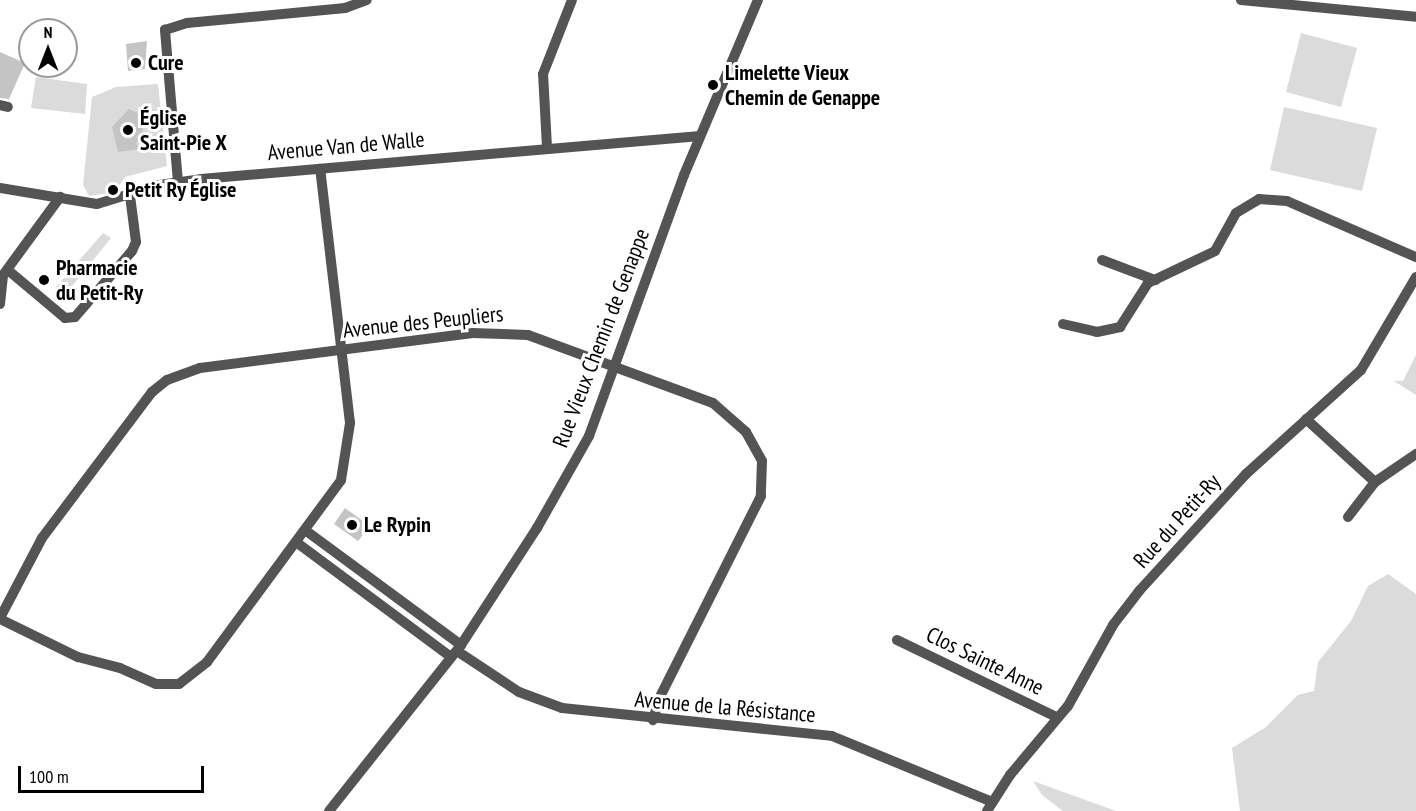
<!DOCTYPE html>
<html>
<head>
<meta charset="utf-8">
<style>
	body { margin:0 }
	#map { position:relative; width:1416px; height:811px; overflow:hidden; background:#fff; font-family:"PT Sans Narrow",sans-serif }
	div>[style] { position:absolute }
	.green>* { inset:0; background:#dbdbdb }
	.building>* { inset:0; background:#c4c4c4 }
	.minor>* { height:10px; margin:-5px; padding:0 5px; transform-origin:5px; border-radius:5px; background:#545454 }
	.dots>* { width:16px; height:16px; translate:-50% -50%; box-sizing:border-box; border:3px solid #fff; border-radius:50% }
	span { translate:-50% -50%; white-space:nowrap; text-align:center; line-height:1.15; -webkit-text-stroke:6px #fff; paint-order:stroke }
	.poi-label { font-size:22px; color:#000; font-weight:700 }
	.left { translate:0 -50%; text-align:left }
	.street-label { font-size:22px; color:#000 }
	.north { position:absolute; left:18px; top:18px; width:60px; height:60px; box-sizing:border-box; background:#fff; border:2px solid #999; border-radius:50%; rotate:0deg; font-size:16px; font-weight:700; line-height:24px; text-align:center; color:#000 }
	.north::after { content:''; display:block; margin:auto; width:21px; height:27px; background:#000; clip-path:polygon(50% 0,100% 100%,50% 72%,0 100%) }
	.scale { position:absolute; left:18px; top:766px; width:186px; height:27px; box-sizing:border-box; border:3px solid #000; border-top:0; padding-left:8px; font-size:18px; line-height:21px; white-space:nowrap; color:#000; -webkit-text-stroke:4px #fff; paint-order:stroke }
</style>
</head>
<body>
<div id="map">
	<div class="green">
		<i style="clip-path:polygon(1301px 33px,1357px 48px,1341px 107px,1286px 92px)"></i>
		<i style="clip-path:polygon(36px 77px,87px 84px,85px 114px,31px 108px)"></i>
		<i style="clip-path:polygon(158px 84px,167px 166px,125px 177px,115px 192px,89px 196px,83px 185px,92px 97px,116px 87px)"></i>
		<i style="clip-path:polygon(1284px 107px,1377px 128px,1362px 191px,1270px 170px)"></i>
		<i style="clip-path:polygon(103px 233px,111px 238px,60px 301px,53px 295px,56px 287px)"></i>
		<i style="clip-path:polygon(1416px 355px,1416px 395px,1394px 381px,1403px 381px)"></i>
		<i style="clip-path:polygon(1388px 574px,1416px 594px,1416px 811px,1240px 811px,1232px 748px,1266px 727px,1298px 695px,1314px 691px,1318px 662px,1351px 621px,1368px 586px)"></i>
		<i style="clip-path:polygon(1033px 781px,1116px 811px,1117px 811px,1063px 811px,1042px 795px)"></i>
	</div>
	<div class="building">
		<i style="clip-path:polygon(147px 41px,145px 69px,128px 71px,126px 44px)"></i>
		<i style="clip-path:polygon(0 52px,25px 63px,9px 99px,0 98px)"></i>
		<i style="clip-path:polygon(129px 109px,142px 115px,143px 134px,136px 143px,140px 149px,118px 152px,112px 127px)"></i>
		<i style="clip-path:polygon(345px 508px,370px 526px,358px 541px,334px 524px)"></i>
	</div>
	<div class="minor">
		<i style="left:1241px;top:0;width:176px;rotate:5.5deg"></i>
		<i style="left:0;top:105px;width:8px;rotate:14deg"></i>
		<i style="left:547px;top:147px;width:73px;rotate:-93.1deg"></i>
		<i style="left:543px;top:74px;width:79px;rotate:-68.6deg"></i>
		<i style="left:178px;top:182px;width:153px;rotate:-94.9deg"></i>
		<i style="left:165px;top:30px;width:23px;rotate:-18deg"></i>
		<i style="left:187px;top:23px;width:159px;rotate:-5.4deg"></i>
		<i style="left:345px;top:8px;width:23px;rotate:-20deg"></i>
		<i style="left:0;top:188px;width:98px;rotate:9.4deg"></i>
		<i style="left:97px;top:204px;width:65px;rotate:-17deg"></i>
		<i style="left:159px;top:185px;width:42px;rotate:-8.1deg"></i>
		<i style="left:201px;top:179px;width:501px;rotate:-4.93deg"></i>
		<i style="left:1102px;top:260px;width:57px;rotate:20.7deg"></i>
		<i style="left:9px;top:271px;width:73px;rotate:40deg"></i>
		<i style="left:65px;top:318px;width:10px;rotate:-6deg"></i>
		<i style="left:75px;top:317px;width:87px;rotate:-49.2deg"></i>
		<i style="left:132px;top:251px;width:10px;rotate:-66deg"></i>
		<i style="left:136px;top:242px;width:46px;rotate:-97.4deg"></i>
		<i style="left:0;top:304px;width:29px;rotate:-84deg"></i>
		<i style="left:3px;top:275px;width:97px;rotate:-53.8deg"></i>
		<i style="left:1063px;top:324px;width:35px;rotate:13deg"></i>
		<i style="left:1097px;top:332px;width:24px;rotate:-12deg"></i>
		<i style="left:1120px;top:327px;width:52px;rotate:-57.5deg"></i>
		<i style="left:1148px;top:283px;width:74px;rotate:-25.5deg"></i>
		<i style="left:1215px;top:251px;width:43px;rotate:-61.1deg"></i>
		<i style="left:1236px;top:213px;width:27px;rotate:-31deg"></i>
		<i style="left:1259px;top:199px;width:28px;rotate:4deg"></i>
		<i style="left:1287px;top:201px;width:141px;rotate:23.5deg"></i>
		<i style="left:1306px;top:419px;width:93px;rotate:42.4deg"></i>
		<i style="left:1348px;top:517px;width:44px;rotate:-52.4deg"></i>
		<i style="left:1375px;top:482px;width:50px;rotate:-34.3deg"></i>
		<i style="left:305px;top:530px;width:194px;rotate:36.4deg"></i>
		<i style="left:296px;top:542px;width:193px;rotate:36.6deg"></i>
		<i style="left:0;top:618px;width:90px;rotate:-62.3deg"></i>
		<i style="left:42px;top:538px;width:183px;rotate:-53deg"></i>
		<i style="left:152px;top:392px;width:19px;rotate:-39deg"></i>
		<i style="left:167px;top:380px;width:35px;rotate:-20deg"></i>
		<i style="left:200px;top:368px;width:275px;rotate:-7.3deg"></i>
		<i style="left:473px;top:333px;width:55px;rotate:2.1deg"></i>
		<i style="left:528px;top:335px;width:197px;rotate:20.2deg"></i>
		<i style="left:713px;top:403px;width:44px;rotate:41.3deg"></i>
		<i style="left:746px;top:432px;width:33px;rotate:61deg"></i>
		<i style="left:762px;top:461px;width:35px;rotate:92deg"></i>
		<i style="left:761px;top:496px;width:227px;rotate:116.7deg"></i>
		<i style="left:659px;top:699px;width:22px;rotate:106deg"></i>
		<i style="left:0;top:619px;width:87px;rotate:26deg"></i>
		<i style="left:78px;top:657px;width:43px;rotate:14.7deg"></i>
		<i style="left:120px;top:668px;width:39px;rotate:24deg"></i>
		<i style="left:156px;top:684px;width:23px"></i>
		<i style="left:179px;top:684px;width:36px;rotate:-38deg"></i>
		<i style="left:207px;top:662px;width:226px;rotate:-53.6deg"></i>
		<i style="left:341px;top:480px;width:58px;rotate:-81deg"></i>
		<i style="left:350px;top:423px;width:256px;rotate:-96.7deg"></i>
		<i style="left:897px;top:640px;width:177px;rotate:25.8deg"></i>
		<i style="left:457px;top:651px;width:74px;rotate:33.5deg"></i>
		<i style="left:519px;top:692px;width:46px;rotate:20.4deg"></i>
		<i style="left:562px;top:708px;width:271px;rotate:5.9deg"></i>
		<i style="left:832px;top:736px;width:173px;rotate:22.4deg"></i>
		<i style="left:329px;top:811px;width:212px;rotate:-51.5deg"></i>
		<i style="left:461px;top:645px;width:140px;rotate:-57deg"></i>
		<i style="left:537px;top:528px;width:106px;rotate:-60.5deg"></i>
		<i style="left:589px;top:436px;width:278px;rotate:-70deg"></i>
		<i style="left:684px;top:175px;width:190px;rotate:-67.1deg"></i>
		<i style="left:987px;top:811px;width:43px;rotate:-57.4deg"></i>
		<i style="left:1010px;top:775px;width:90px;rotate:-50deg"></i>
		<i style="left:1068px;top:706px;width:93px;rotate:-60.9deg"></i>
		<i style="left:1113px;top:625px;width:44px;rotate:-52.4deg"></i>
		<i style="left:1140px;top:590px;width:157px;rotate:-47.6deg"></i>
		<i style="left:1246px;top:474px;width:155px;rotate:-42.1deg"></i>
		<i style="left:1361px;top:370px;width:108px;rotate:-59.4deg"></i>
	</div>
	<div class="dots">
		<i style="left:136px;top:63px;background:#000"></i>
		<i style="left:713px;top:85px;background:#000"></i>
		<i style="left:128px;top:130px;background:#000"></i>
		<i style="left:113px;top:190px;background:#000"></i>
		<i style="left:44px;top:280px;background:#000"></i>
		<i style="left:352px;top:525px;background:#000"></i>
	</div>
	<div class="poi-label">
		<span class="left" style="left:148px;top:63px">Cure</span>
		<span class="left" style="left:725px;top:85px">Limelette Vieux<br>Chemin de Genappe</span>
		<span class="left" style="left:140px;top:130px">Église<br>Saint-Pie X</span>
		<span class="left" style="left:125px;top:190px">Petit Ry Église</span>
		<span class="left" style="left:56px;top:280px">Pharmacie<br>du Petit-Ry</span>
		<span class="left" style="left:364px;top:525px">Le Rypin</span>
	</div>
	<div class="street-label">
		<span style="left:346px;top:146px;rotate:-5deg">Avenue Van de Walle</span>
		<span style="left:423px;top:322px;rotate:-6deg">Avenue des Peupliers</span>
		<span style="left:601px;top:338px;rotate:-69deg">Rue Vieux Chemin de Genappe</span>
		<span style="left:1177px;top:521px;rotate:-48deg">Rue du Petit-Ry</span>
		<span style="left:985px;top:661px;rotate:26deg">Clos Sainte Anne</span>
		<span style="left:725px;top:707px;rotate:5deg">Avenue de la Résistance</span>
	</div>
	<div class="north">N</div>
	<div class="scale">100 m</div>
</div>
</body>
</html>
